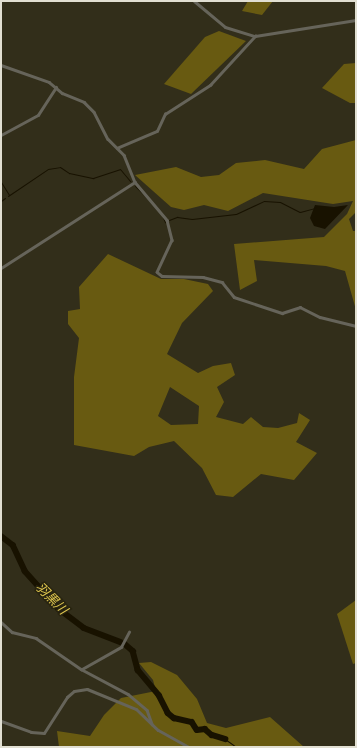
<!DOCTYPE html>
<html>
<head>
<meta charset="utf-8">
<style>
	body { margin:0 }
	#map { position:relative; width:357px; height:748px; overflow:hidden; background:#322e1a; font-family:Helvetica,"Noto Sans JP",sans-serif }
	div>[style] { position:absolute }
	.forest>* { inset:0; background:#685a11 }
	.water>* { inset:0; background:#181200 }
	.stream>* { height:1px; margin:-0.5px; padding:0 0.5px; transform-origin:0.5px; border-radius:0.5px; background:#181200 }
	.river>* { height:5.5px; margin:-2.75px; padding:0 2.75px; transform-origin:2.75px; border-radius:2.75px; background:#181200 }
	.minor>* { height:2.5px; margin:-1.25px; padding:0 1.25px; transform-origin:1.25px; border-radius:1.25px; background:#66645a }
	.tertiary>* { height:3px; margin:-1.5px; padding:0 1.5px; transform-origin:1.5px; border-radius:1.5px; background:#66645a }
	span { translate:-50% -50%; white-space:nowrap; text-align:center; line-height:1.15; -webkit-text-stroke:3px #282410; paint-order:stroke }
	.water-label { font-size:13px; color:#e1c84f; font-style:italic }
	.frame { position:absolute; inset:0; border:2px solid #e1dfd2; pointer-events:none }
</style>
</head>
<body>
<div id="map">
	<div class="forest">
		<i style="clip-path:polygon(248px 1px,273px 1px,262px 15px,242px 11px)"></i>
		<i style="clip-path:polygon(219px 31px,246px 41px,191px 94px,164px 84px,205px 37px)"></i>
		<i style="clip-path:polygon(356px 63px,356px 103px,350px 103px,322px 88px,344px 64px)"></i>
		<i style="clip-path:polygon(356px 140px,356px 212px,349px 219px,353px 231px,356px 231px,356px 310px,345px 271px,326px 266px,254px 260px,257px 281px,240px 290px,234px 244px,324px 237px,347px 214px,353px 201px,333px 204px,263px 193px,228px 211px,204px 205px,184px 210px,171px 207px,135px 175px,176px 167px,201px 177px,219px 175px,236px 163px,265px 160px,304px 169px,322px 149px)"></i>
		<i style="clip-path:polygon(evenodd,108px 254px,161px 279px,184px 279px,208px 284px,213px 291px,182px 323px,167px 354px,198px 373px,213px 366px,231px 363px,235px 375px,217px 387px,224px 402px,216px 417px,243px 424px,251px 417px,263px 427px,278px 428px,297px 423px,299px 413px,310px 420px,296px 442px,317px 453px,294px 480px,261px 474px,233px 497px,216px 495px,202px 468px,174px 441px,149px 447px,134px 456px,74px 445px,74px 377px,79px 338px,68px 324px,68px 311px,80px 309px,79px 287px,108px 254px,170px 387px,199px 406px,198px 424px,171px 425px,158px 416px,170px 387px)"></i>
		<i style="clip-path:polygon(356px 600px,356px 663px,353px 664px,337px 614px)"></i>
		<i style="clip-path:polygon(151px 662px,177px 675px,197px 699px,207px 723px,226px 728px,270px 717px,304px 747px,59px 747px,57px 731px,90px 736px,104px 715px,121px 698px,156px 691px,153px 680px,139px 663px)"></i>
	</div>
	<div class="water">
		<i style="clip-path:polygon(315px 205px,334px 207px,348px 205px,325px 229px,314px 226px,310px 218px)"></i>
	</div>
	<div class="stream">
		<i style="left:1px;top:182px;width:15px;rotate:58deg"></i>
		<i style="left:135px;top:186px;width:17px;rotate:45deg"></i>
		<i style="left:8px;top:196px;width:48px;rotate:-34deg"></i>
		<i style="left:48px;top:169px;width:12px;rotate:-9deg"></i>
		<i style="left:60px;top:167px;width:11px;rotate:34deg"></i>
		<i style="left:69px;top:173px;width:25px;rotate:12deg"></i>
		<i style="left:93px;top:178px;width:28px;rotate:-18deg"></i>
		<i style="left:120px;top:169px;width:16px;rotate:50deg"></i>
		<i style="left:1px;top:201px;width:5px;rotate:-37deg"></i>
		<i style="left:162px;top:215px;width:8px;rotate:67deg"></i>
		<i style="left:169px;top:220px;width:9px;rotate:-21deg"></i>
		<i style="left:177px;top:217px;width:15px;rotate:8deg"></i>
		<i style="left:192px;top:219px;width:44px;rotate:-6.5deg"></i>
		<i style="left:236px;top:214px;width:31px;rotate:-25deg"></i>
		<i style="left:264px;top:201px;width:16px;rotate:4deg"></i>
		<i style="left:280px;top:202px;width:22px;rotate:27deg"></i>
		<i style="left:300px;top:212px;width:16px;rotate:-15deg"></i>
		<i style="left:225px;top:739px;width:14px;rotate:36deg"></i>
	</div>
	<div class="river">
		<i style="left:1px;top:536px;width:15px;rotate:37deg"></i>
		<i style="left:13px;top:545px;width:29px;rotate:65deg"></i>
		<i style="left:25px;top:571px;width:51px;rotate:48.2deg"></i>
		<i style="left:59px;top:609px;width:31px;rotate:37deg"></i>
		<i style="left:84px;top:628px;width:39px;rotate:21deg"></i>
		<i style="left:125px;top:644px;width:11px;rotate:41deg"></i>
		<i style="left:133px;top:651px;width:20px;rotate:75deg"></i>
		<i style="left:138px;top:670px;width:33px;rotate:50deg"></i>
		<i style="left:159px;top:695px;width:20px;rotate:63deg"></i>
		<i style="left:168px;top:713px;width:8px;rotate:40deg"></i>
		<i style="left:174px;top:718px;width:18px;rotate:13deg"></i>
		<i style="left:192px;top:722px;width:9px;rotate:58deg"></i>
		<i style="left:197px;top:730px;width:8px;rotate:-7deg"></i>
		<i style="left:205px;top:729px;width:9px;rotate:41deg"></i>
		<i style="left:212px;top:735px;width:14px;rotate:17deg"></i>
	</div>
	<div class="minor">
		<i style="left:1px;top:65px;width:51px;rotate:19.5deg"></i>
		<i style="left:49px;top:82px;width:17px;rotate:40deg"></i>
		<i style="left:62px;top:93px;width:24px;rotate:22deg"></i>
		<i style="left:84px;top:102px;width:14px;rotate:45deg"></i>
		<i style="left:94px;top:112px;width:30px;rotate:63deg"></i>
		<i style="left:108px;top:139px;width:23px;rotate:45deg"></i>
		<i style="left:124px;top:155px;width:29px;rotate:68deg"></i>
		<i style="left:135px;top:182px;width:50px;rotate:49.9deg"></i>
		<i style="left:167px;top:220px;width:21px;rotate:76deg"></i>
		<i style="left:172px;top:240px;width:35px;rotate:115deg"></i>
		<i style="left:157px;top:272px;width:6px;rotate:39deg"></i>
		<i style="left:162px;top:276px;width:41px;rotate:1.4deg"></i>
		<i style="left:203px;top:277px;width:20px;rotate:15deg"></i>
		<i style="left:222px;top:282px;width:19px;rotate:51deg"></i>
		<i style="left:234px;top:297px;width:51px;rotate:18.4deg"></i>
		<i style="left:282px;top:313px;width:19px;rotate:-18deg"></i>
		<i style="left:300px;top:307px;width:22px;rotate:27deg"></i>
		<i style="left:320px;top:317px;width:37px;rotate:14deg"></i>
		<i style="left:1px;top:135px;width:42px;rotate:-28.4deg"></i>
		<i style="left:38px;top:115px;width:33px;rotate:-57deg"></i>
		<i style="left:117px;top:148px;width:43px;rotate:-23deg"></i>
		<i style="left:157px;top:131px;width:19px;rotate:-65deg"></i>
		<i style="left:165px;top:114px;width:54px;rotate:-32.8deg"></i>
		<i style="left:210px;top:85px;width:67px;rotate:-47.4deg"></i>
		<i style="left:1px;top:268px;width:159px;rotate:-32.7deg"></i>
		<i style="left:1px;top:622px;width:15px;rotate:42deg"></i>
		<i style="left:12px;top:632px;width:25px;rotate:14deg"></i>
		<i style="left:36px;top:638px;width:55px;rotate:34.6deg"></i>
		<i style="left:81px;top:669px;width:53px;rotate:28deg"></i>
		<i style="left:128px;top:694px;width:25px;rotate:40deg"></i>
		<i style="left:147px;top:710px;width:15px;rotate:70deg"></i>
		<i style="left:82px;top:669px;width:45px;rotate:-29.4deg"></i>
		<i style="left:121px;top:647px;width:17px;rotate:-62deg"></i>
	</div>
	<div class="tertiary">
		<i style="left:194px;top:1px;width:40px;rotate:40deg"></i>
		<i style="left:225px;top:27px;width:31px;rotate:17deg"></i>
		<i style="left:255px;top:36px;width:102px;rotate:-9deg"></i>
		<i style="left:1px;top:721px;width:32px;rotate:20deg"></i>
		<i style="left:31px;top:732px;width:13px;rotate:4deg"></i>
		<i style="left:44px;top:733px;width:43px;rotate:-57.4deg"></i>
		<i style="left:67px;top:697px;width:9px;rotate:-41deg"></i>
		<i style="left:74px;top:691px;width:13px;rotate:-9deg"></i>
		<i style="left:87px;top:689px;width:53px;rotate:22.2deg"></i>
		<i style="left:136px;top:709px;width:30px;rotate:44deg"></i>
		<i style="left:158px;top:730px;width:35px;rotate:29deg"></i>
	</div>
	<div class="water-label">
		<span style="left:51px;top:599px;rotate:45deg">羽黒川</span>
	</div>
	<div class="frame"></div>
</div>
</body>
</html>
